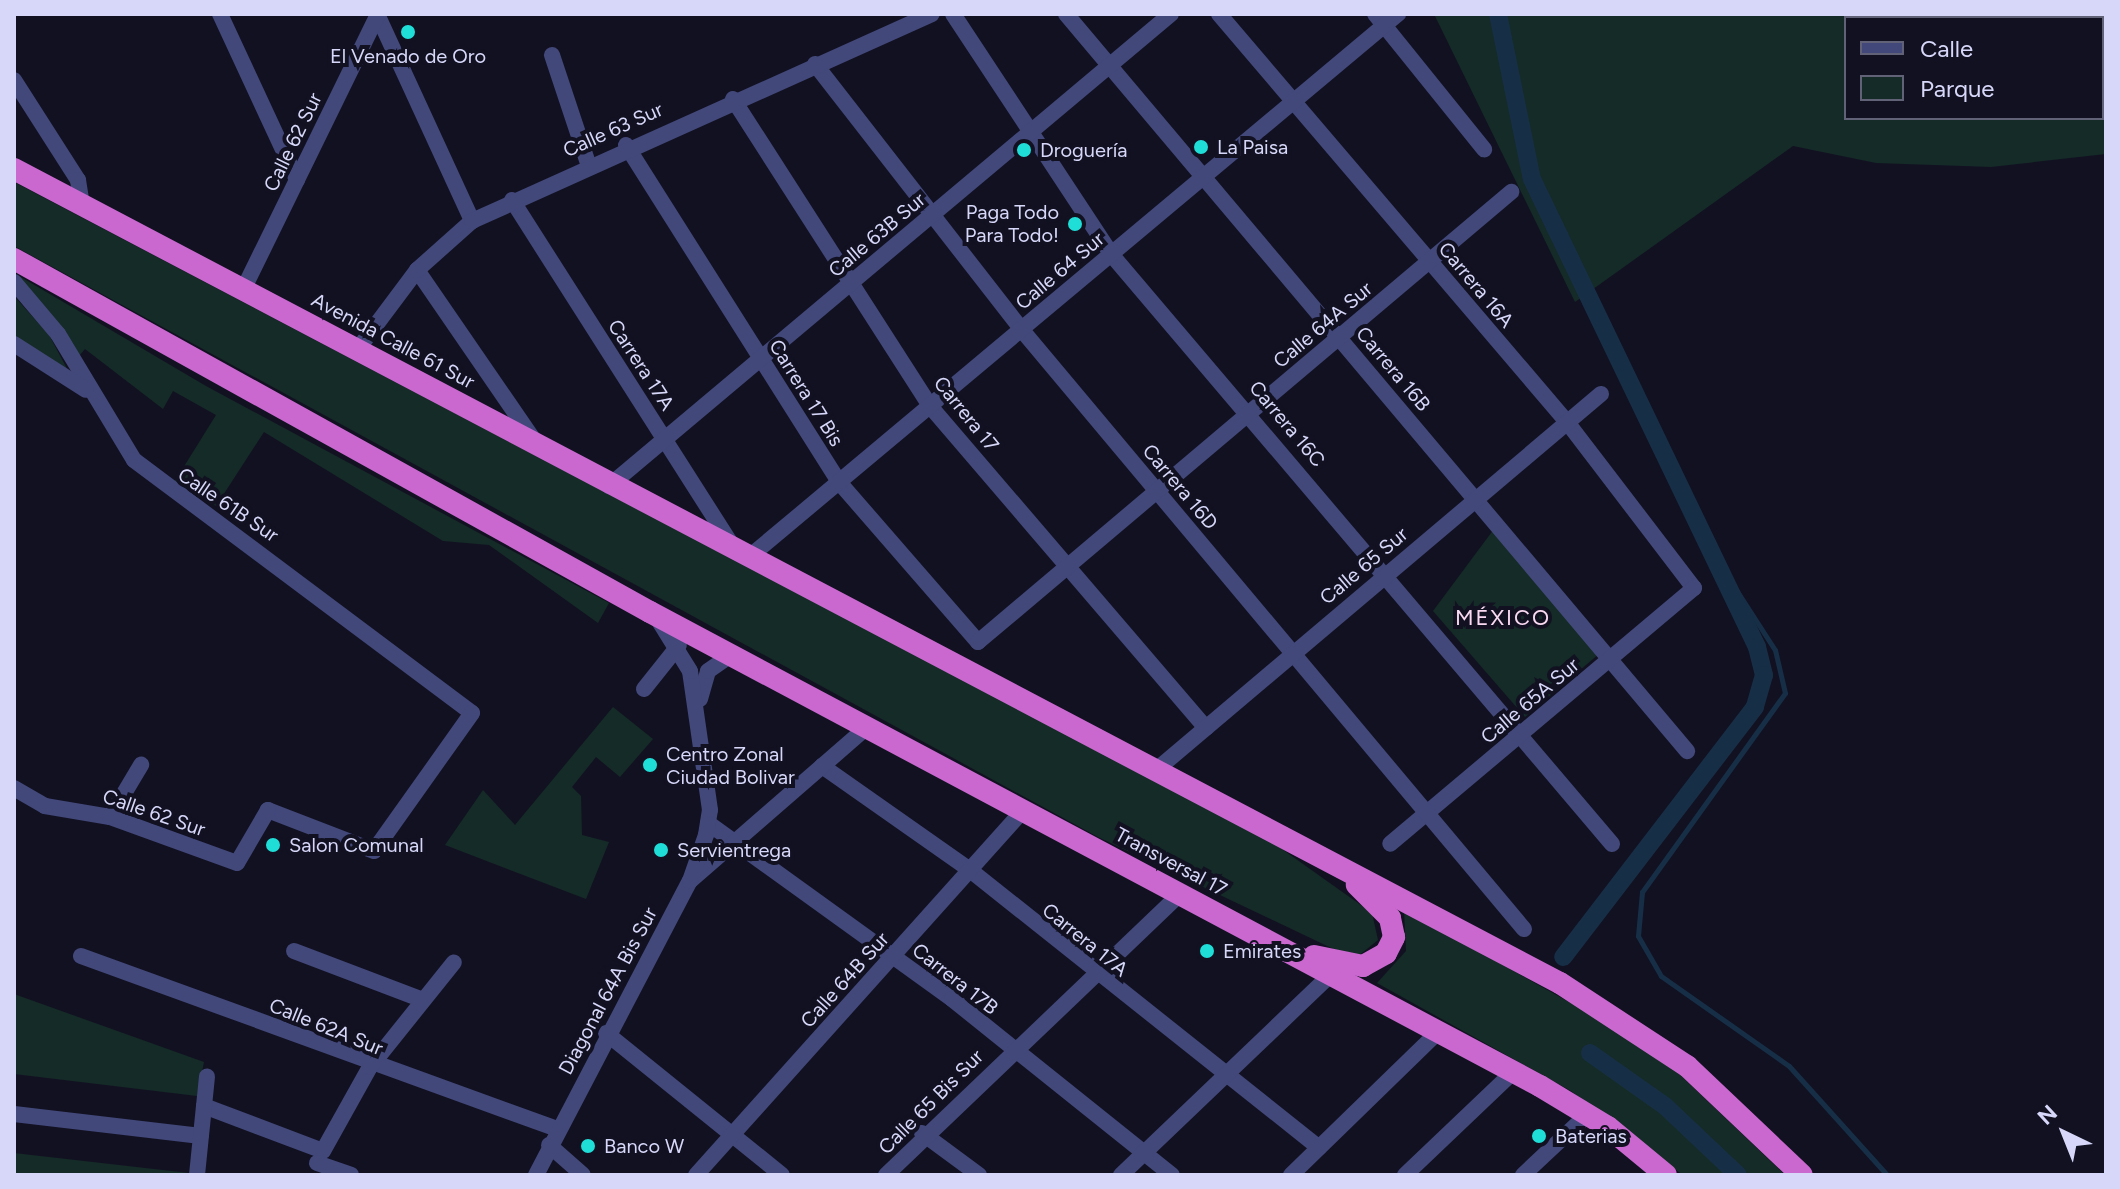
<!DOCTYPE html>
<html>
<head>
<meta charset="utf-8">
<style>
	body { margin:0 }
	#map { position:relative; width:2120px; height:1189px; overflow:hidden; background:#121122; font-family:Figtree,sans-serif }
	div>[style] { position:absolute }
	.green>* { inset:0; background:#152b27 }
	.stream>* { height:5px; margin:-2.5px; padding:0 2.5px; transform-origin:2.5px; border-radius:2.5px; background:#172f46 }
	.canal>* { height:18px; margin:-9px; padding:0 9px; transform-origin:9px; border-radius:9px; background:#172f46 }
	.river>* { height:30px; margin:-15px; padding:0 15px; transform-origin:15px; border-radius:15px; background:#172f46 }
	.minor>* { height:16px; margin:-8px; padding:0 8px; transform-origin:8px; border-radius:8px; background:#42487a }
	.tertiary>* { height:16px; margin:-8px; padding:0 8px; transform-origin:8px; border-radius:8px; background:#42487a }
	.trunk>* { height:22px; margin:-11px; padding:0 11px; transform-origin:11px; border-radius:11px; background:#ca68d0 }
	.dots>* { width:22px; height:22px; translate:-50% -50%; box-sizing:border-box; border:4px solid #121122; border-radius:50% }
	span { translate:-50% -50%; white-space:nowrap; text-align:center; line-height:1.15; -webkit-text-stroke:8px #121122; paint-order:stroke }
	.poi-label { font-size:20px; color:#d7d8f9 }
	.left { translate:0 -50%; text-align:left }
	.right { translate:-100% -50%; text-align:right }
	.street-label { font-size:20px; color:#d7d8f9 }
	.neighbourhood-label { font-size:22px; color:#fad9f2; letter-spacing:2px }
	.frame { position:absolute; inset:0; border:16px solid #d7d8f9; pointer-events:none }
	.legend { position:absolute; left:1844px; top:16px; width:260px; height:104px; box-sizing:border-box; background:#121122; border:2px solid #616178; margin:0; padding:10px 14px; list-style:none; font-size:24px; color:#d7d8f9 }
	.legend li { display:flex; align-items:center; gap:16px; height:40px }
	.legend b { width:40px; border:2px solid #616178 }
	.north { position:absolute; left:2024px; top:1093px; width:80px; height:80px; -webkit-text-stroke:6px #121122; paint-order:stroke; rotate:317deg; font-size:22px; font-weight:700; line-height:32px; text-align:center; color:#d7d8f9 }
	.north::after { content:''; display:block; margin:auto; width:28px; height:36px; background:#d7d8f9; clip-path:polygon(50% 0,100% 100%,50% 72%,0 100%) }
</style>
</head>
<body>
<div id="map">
	<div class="green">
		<i style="clip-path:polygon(evenodd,1434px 14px,2106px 14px,2106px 154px,1991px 167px,1876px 163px,1793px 146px,1575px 302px,1434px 14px,1846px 18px,2102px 18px,2102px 118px,1846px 118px,1846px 18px)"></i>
		<i style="clip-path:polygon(14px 182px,1272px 842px,1372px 913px,1378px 940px,1357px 957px,1344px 954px,1098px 837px,14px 246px)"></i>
		<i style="clip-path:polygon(14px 273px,206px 386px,609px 603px,598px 623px,489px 545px,443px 541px,264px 432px,216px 506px,175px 481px,216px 415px,173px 391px,163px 409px,85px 349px,79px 356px)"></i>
		<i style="clip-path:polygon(14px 296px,49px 335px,72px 378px,14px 340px)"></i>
		<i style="clip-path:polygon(1494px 529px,1600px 653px,1525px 717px,1433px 611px)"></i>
		<i style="clip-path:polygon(613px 707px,653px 739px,620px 777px,596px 757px,572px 787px,581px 796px,582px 835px,609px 842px,586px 899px,445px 845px,483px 790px,515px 825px)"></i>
		<i style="clip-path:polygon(1404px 910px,1603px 1021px,1676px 1071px,1785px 1175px,1683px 1175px,1571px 1091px,1377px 983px,1406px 951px)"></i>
		<i style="clip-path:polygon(14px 994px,204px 1062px,197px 1096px,14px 1074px)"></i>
		<i style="clip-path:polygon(14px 1153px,189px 1173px,189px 1175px,14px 1173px)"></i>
	</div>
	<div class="stream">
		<i style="left:1706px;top:543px;width:127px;rotate:57.2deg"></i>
		<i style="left:1775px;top:650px;width:44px;rotate:76.9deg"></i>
		<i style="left:1785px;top:693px;width:245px;rotate:125.7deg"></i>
		<i style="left:1642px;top:892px;width:44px;rotate:95.2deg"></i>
		<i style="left:1638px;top:936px;width:46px;rotate:60.1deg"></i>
		<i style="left:1661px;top:976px;width:156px;rotate:35.1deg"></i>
		<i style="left:1789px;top:1066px;width:147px;rotate:48deg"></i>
	</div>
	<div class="canal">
		<i style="left:1498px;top:14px;width:168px;rotate:78.4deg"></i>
		<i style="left:1532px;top:179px;width:519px;rotate:64.32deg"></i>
		<i style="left:1757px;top:647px;width:29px;rotate:76deg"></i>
		<i style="left:1764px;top:675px;width:33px;rotate:106deg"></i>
		<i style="left:1755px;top:707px;width:315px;rotate:127.5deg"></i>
		<i style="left:1590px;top:1053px;width:92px;rotate:35.2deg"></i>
		<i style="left:1665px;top:1106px;width:100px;rotate:43.4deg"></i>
	</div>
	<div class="river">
		<i style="left:1914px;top:14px;width:14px;rotate:17deg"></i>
		<i style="left:2102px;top:28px;width:4px;rotate:-14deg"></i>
	</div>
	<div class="minor">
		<i style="left:220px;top:14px;width:183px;rotate:65.1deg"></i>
		<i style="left:377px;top:14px;width:228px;rotate:65.3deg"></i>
		<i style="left:953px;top:14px;width:287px;rotate:56.6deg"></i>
		<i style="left:1111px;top:254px;width:774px;rotate:49.66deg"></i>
		<i style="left:1066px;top:14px;width:964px;rotate:49.88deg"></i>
		<i style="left:1219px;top:14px;width:536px;rotate:49.54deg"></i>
		<i style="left:1567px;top:422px;width:209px;rotate:52.6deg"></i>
		<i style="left:1694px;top:588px;width:397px;rotate:139.9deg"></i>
		<i style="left:1375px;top:14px;width:174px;rotate:51.1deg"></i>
		<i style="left:552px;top:55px;width:114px;rotate:71.6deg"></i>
		<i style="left:815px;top:64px;width:336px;rotate:52.1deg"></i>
		<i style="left:1021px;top:329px;width:783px;rotate:50.03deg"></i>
		<i style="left:14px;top:80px;width:119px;rotate:57.4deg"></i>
		<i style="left:78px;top:180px;width:24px;rotate:81deg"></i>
		<i style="left:733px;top:99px;width:365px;rotate:57.3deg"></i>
		<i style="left:930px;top:406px;width:424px;rotate:49.4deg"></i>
		<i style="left:626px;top:145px;width:399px;rotate:57.7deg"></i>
		<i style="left:839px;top:482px;width:212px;rotate:49deg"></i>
		<i style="left:978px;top:642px;width:698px;rotate:-40.17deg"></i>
		<i style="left:512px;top:200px;width:413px;rotate:57.5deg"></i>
		<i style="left:417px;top:270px;width:206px;rotate:55.5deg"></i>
		<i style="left:14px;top:282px;width:68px;rotate:49.8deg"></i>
		<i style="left:58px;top:334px;width:147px;rotate:58.9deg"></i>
		<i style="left:134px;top:460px;width:422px;rotate:36.8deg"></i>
		<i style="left:472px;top:713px;width:169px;rotate:125.4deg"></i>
		<i style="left:374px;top:851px;width:114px;rotate:-158.9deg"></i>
		<i style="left:268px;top:810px;width:61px;rotate:120.3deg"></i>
		<i style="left:237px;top:863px;width:135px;rotate:-160.1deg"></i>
		<i style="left:110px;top:817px;width:66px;rotate:-170.4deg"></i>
		<i style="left:45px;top:806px;width:36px;rotate:-150deg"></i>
		<i style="left:244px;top:288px;width:305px;rotate:-63.9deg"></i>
		<i style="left:14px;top:344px;width:85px;rotate:32.6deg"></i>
		<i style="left:358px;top:349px;width:99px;rotate:-53.2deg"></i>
		<i style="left:417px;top:270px;width:74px;rotate:-41.7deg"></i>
		<i style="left:472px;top:221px;width:504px;rotate:-24.23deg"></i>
		<i style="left:609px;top:486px;width:734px;rotate:-40.03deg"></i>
		<i style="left:748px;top:558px;width:848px;rotate:-39.93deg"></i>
		<i style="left:644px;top:689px;width:56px;rotate:-51.5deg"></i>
		<i style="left:822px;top:766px;width:181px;rotate:35.1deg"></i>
		<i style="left:970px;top:870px;width:446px;rotate:38.5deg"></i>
		<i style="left:1155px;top:771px;width:584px;rotate:-40.21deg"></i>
		<i style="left:110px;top:817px;width:61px;rotate:-59.2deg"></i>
		<i style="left:708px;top:823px;width:301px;rotate:35.8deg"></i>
		<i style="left:952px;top:999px;width:282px;rotate:38.7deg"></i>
		<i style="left:690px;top:881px;width:235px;rotate:-41deg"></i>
		<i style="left:294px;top:951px;width:138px;rotate:20.8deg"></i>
		<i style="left:81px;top:956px;width:506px;rotate:19.97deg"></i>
		<i style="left:606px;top:1033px;width:226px;rotate:38.9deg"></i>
		<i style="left:204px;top:1106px;width:127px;rotate:20.7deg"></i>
		<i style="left:323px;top:1151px;width:96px;rotate:-60.8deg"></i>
		<i style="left:370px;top:1067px;width:134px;rotate:-51.3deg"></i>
		<i style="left:14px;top:1114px;width:188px;rotate:6.7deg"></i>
		<i style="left:922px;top:1133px;width:71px;rotate:36.4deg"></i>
		<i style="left:549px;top:1145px;width:45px;rotate:41.4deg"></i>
		<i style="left:317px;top:1163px;width:36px;rotate:19deg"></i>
		<i style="left:197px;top:1175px;width:99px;rotate:-84.2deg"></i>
		<i style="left:696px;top:1175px;width:489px;rotate:-48.1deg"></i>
		<i style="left:886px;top:1175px;width:407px;rotate:-43.7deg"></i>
		<i style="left:1121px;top:1175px;width:291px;rotate:-43.7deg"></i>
		<i style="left:1291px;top:1175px;width:206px;rotate:-44.2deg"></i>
		<i style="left:1405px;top:1175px;width:149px;rotate:-43.6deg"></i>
		<i style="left:1523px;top:1175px;width:89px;rotate:-43.2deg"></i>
	</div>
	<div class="tertiary">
		<i style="left:700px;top:699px;width:29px;rotate:-74deg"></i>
		<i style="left:708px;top:671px;width:28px;rotate:-35deg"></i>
		<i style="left:536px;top:1175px;width:332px;rotate:-62.4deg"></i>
		<i style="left:690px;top:881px;width:49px;rotate:-70.8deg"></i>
		<i style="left:706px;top:835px;width:25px;rotate:-81deg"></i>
		<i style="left:710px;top:810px;width:140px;rotate:-98.2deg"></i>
		<i style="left:690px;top:671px;width:59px;rotate:-121.8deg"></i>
	</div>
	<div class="trunk">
		<i style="left:14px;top:169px;width:1747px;rotate:27.77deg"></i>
		<i style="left:1560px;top:983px;width:152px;rotate:33.2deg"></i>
		<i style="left:1687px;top:1066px;width:158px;rotate:43.5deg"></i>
		<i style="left:14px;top:259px;width:727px;rotate:29.03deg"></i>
		<i style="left:650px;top:612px;width:1008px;rotate:28.04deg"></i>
		<i style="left:1540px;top:1086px;width:79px;rotate:31.1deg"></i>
		<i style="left:1608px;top:1127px;width:75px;rotate:39.6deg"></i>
		<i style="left:1314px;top:956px;width:50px;rotate:11.5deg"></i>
		<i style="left:1363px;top:966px;width:26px;rotate:-29deg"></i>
		<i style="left:1386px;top:953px;width:18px;rotate:-63deg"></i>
		<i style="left:1394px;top:937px;width:19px;rotate:-102deg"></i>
		<i style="left:1390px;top:918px;width:47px;rotate:-135deg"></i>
	</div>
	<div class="dots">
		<i style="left:408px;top:32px;background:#1fddd7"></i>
		<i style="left:1201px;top:147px;background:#1fddd7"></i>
		<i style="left:1024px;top:150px;background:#1fddd7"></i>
		<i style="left:1075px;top:224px;background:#1fddd7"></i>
		<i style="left:650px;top:765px;background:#1fddd7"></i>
		<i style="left:273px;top:845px;background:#1fddd7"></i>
		<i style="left:661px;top:850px;background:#1fddd7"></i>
		<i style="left:1207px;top:951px;background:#1fddd7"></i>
		<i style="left:1539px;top:1136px;background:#1fddd7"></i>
		<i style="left:588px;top:1146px;background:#1fddd7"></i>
	</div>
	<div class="poi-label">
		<span style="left:408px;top:56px">El Venado de Oro</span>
		<span class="left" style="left:1217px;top:147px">La Paisa</span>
		<span class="left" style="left:1040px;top:150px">Droguería</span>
		<span class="right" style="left:1059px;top:224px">Paga Todo<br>Para Todo!</span>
		<span class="left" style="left:666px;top:766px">Centro Zonal<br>Ciudad Bolivar</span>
		<span class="left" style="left:289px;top:845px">Salon Comunal</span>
		<span class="left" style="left:677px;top:850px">Servientrega</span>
		<span class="left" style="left:1223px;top:951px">Emirates</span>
		<span class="left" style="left:1555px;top:1136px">Baterias</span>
		<span class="left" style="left:604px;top:1146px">Banco W</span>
	</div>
	<div class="street-label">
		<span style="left:613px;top:130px;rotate:-24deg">Calle 63 Sur</span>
		<span style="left:293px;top:142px;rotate:-64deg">Calle 62 Sur</span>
		<span style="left:877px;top:235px;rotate:-40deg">Calle 63B Sur</span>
		<span style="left:1060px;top:271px;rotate:-40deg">Calle 64 Sur</span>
		<span style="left:1476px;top:285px;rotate:50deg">Carrera 16A</span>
		<span style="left:1323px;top:325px;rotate:-40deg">Calle 64A Sur</span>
		<span style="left:393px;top:341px;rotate:28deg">Avenida Calle 61 Sur</span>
		<span style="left:641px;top:365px;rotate:57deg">Carrera 17A</span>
		<span style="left:1393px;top:369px;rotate:50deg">Carrera 16B</span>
		<span style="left:806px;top:393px;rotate:58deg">Carrera 17 Bis</span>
		<span style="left:966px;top:414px;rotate:51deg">Carrera 17</span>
		<span style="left:1287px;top:424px;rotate:50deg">Carrera 16C</span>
		<span style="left:1180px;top:487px;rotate:50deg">Carrera 16D</span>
		<span style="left:228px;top:505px;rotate:34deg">Calle 61B Sur</span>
		<span style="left:1364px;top:566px;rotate:-40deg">Calle 65 Sur</span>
		<span style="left:1530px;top:701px;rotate:-40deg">Calle 65A Sur</span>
		<span style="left:154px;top:813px;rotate:19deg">Calle 62 Sur</span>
		<span style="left:1171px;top:862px;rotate:28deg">Transversal 17</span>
		<span style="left:1085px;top:940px;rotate:39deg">Carrera 17A</span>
		<span style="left:955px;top:979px;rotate:38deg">Carrera 17B</span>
		<span style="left:845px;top:980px;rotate:-48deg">Calle 64B Sur</span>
		<span style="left:608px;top:991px;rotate:-62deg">Diagonal 64A Bis Sur</span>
		<span style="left:326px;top:1027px;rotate:22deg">Calle 62A Sur</span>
		<span style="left:931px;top:1102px;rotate:-45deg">Calle 65 Bis Sur</span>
	</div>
	<div class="neighbourhood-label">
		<span style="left:1503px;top:618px">MÉXICO</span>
	</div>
	<div class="frame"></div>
	<ul class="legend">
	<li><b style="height:10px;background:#42487a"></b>Calle</li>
	<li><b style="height:22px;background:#152b27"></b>Parque</li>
	</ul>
	<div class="north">N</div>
</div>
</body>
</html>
